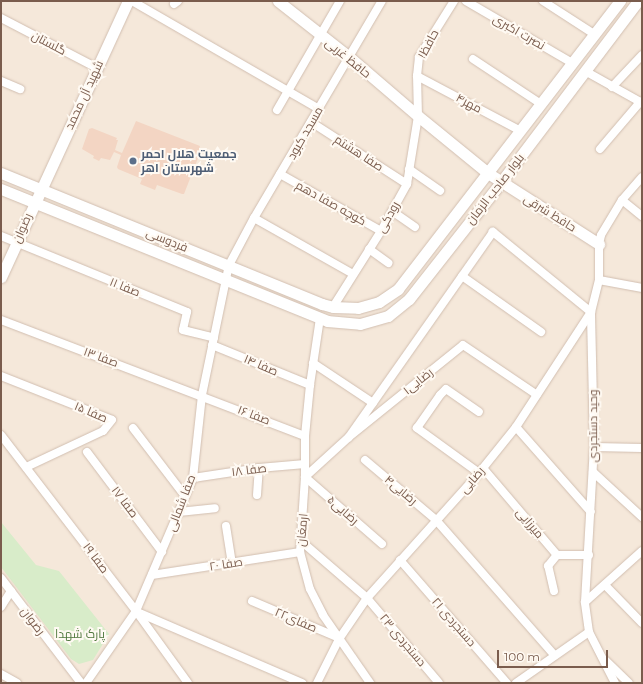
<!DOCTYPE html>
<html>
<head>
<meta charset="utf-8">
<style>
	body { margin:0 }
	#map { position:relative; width:643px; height:684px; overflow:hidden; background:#fdf6ec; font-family:Montserrat,Cairo,sans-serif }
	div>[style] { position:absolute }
	.residential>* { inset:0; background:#f5e8da }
	.green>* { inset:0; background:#d8ecc9 }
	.building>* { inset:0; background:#f3d5c3 }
	.roads { filter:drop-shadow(0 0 1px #d1beb0) drop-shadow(0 0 1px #d1beb0) }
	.street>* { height:8px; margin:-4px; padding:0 4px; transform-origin:4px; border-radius:4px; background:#fff }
	.secondary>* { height:11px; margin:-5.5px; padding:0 5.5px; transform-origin:5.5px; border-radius:5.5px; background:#fff }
	.dots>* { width:11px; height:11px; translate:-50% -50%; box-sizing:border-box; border:2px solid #fffaf3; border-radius:50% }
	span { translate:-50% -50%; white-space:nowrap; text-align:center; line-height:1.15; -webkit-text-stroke:4px #fffaf3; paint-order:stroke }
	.street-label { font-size:12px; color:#7a5c4d }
	.service-label { font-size:12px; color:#4e5e75; font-weight:700 }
	.left { translate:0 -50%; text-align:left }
	.park-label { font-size:12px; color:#537a41 }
	.frame { position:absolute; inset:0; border:2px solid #7a5c4d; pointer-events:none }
	.scale { position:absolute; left:497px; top:650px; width:111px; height:18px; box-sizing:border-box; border:2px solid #7a5c4d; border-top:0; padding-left:5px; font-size:12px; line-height:14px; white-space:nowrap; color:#7a5c4d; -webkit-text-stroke:3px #fffaf3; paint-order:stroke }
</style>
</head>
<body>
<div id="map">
	<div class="residential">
		<i style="clip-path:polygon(1px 1px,642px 1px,642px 683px,1px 683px)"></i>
	</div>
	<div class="green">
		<i style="clip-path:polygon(1px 522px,36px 565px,59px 571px,109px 634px,93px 660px,79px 664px,71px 659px,1px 567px)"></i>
	</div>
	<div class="building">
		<i style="clip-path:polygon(136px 121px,200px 146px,198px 153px,200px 153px,184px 194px,182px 194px,157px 185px,155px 190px,140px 184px,142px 179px,118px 169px,117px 167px,121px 155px,114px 152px,110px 160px,101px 158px,99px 161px,93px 158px,94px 156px,82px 149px,89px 129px,92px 128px,117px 138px,116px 140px,118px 140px,115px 150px,122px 153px)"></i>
	</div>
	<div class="roads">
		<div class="street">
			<i style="left:132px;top:1px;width:216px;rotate:30deg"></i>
			<i style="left:466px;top:1px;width:123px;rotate:30.3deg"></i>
			<i style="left:543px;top:1px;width:61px;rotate:32.9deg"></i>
			<i style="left:174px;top:4px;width:5px;rotate:-37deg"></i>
			<i style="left:1px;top:18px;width:108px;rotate:27.5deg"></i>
			<i style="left:473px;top:59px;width:82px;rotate:33.5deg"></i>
			<i style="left:585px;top:71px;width:65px;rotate:29.3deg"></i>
			<i style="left:417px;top:76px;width:118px;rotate:27.9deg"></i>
			<i style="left:1px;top:81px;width:21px;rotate:23deg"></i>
			<i style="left:612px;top:87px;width:44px;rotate:-46.8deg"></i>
			<i style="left:277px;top:110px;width:126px;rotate:-60deg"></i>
			<i style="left:311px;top:122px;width:114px;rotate:32.9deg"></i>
			<i style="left:600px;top:149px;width:62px;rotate:-49.6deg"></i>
			<i style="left:409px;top:169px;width:38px;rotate:35deg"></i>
			<i style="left:280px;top:174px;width:116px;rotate:29.4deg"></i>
			<i style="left:622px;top:200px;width:26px;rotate:39deg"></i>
			<i style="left:392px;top:211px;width:28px;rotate:35deg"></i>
			<i style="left:254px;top:218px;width:114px;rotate:29.5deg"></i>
			<i style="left:1px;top:236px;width:201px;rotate:22.2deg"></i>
			<i style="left:187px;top:312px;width:18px;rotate:103deg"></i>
			<i style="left:183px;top:330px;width:32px;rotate:14deg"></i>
			<i style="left:369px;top:249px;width:24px;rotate:36deg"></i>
			<i style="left:462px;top:276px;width:97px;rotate:35.3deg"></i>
			<i style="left:599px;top:280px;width:44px;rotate:10.5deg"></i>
			<i style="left:333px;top:307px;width:90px;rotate:-57.7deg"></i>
			<i style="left:381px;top:231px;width:54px;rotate:-61deg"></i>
			<i style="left:407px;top:184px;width:69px;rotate:-80.8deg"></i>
			<i style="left:418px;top:116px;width:40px;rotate:-91.4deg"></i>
			<i style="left:417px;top:76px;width:19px;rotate:-84deg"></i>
			<i style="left:419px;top:57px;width:66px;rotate:-58deg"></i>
			<i style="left:320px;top:318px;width:68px;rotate:98.5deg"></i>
			<i style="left:310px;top:385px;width:51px;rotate:95.6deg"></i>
			<i style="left:305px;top:436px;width:41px;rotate:90deg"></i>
			<i style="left:305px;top:477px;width:75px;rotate:93.8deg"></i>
			<i style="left:300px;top:552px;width:38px;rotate:75deg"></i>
			<i style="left:310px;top:589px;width:29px;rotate:63deg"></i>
			<i style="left:323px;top:615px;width:83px;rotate:55.3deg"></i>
			<i style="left:1px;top:320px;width:325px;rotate:20.9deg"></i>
			<i style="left:212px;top:345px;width:106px;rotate:22.2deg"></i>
			<i style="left:313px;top:363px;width:72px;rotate:33.7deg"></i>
			<i style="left:1px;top:376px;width:119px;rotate:21.6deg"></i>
			<i style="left:112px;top:420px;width:14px;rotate:129deg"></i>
			<i style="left:103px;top:431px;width:85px;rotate:154.9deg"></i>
			<i style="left:516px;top:427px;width:113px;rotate:48.6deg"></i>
			<i style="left:133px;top:428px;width:86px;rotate:52.6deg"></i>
			<i style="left:1px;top:435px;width:222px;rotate:52.5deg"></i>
			<i style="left:136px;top:611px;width:89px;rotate:54.2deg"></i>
			<i style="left:594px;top:447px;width:48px;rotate:1.2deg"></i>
			<i style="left:87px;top:452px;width:125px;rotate:53.1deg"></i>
			<i style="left:365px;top:460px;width:93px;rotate:40.2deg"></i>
			<i style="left:436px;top:520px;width:179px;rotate:48.8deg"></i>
			<i style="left:483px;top:468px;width:114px;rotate:49.6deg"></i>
			<i style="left:557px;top:555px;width:32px"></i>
			<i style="left:593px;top:472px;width:67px;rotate:42.6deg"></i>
			<i style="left:479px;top:473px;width:77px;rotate:-144deg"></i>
			<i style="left:417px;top:428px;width:40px;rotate:-55.1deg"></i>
			<i style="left:440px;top:395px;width:8px;rotate:-45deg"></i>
			<i style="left:446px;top:389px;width:40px;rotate:34.9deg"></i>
			<i style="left:193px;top:478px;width:67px;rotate:-8.6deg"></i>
			<i style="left:259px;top:468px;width:46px;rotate:-5deg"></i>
			<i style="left:257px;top:495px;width:27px;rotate:-86deg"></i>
			<i style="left:179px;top:512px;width:36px;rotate:-6deg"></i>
			<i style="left:226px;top:526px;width:37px;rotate:81deg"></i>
			<i style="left:301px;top:541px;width:87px;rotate:40.8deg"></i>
			<i style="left:367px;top:598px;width:111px;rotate:49.7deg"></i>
			<i style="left:382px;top:544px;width:102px;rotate:-139deg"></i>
			<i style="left:305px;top:477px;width:59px;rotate:-42.3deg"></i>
			<i style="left:349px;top:437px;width:146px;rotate:-38.9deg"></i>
			<i style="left:463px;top:345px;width:89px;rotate:34deg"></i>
			<i style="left:400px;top:560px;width:163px;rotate:49deg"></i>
			<i style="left:152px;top:575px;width:150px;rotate:-8.8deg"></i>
			<i style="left:1px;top:578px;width:132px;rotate:52.7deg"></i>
			<i style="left:605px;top:585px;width:53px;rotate:45.8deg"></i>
			<i style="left:554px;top:591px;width:26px;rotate:-103deg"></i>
			<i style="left:548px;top:566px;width:14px;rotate:-51deg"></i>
			<i style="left:252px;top:601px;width:95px;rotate:23deg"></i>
			<i style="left:585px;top:602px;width:76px;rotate:-41.8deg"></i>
			<i style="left:1px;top:607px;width:19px;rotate:-58deg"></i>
			<i style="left:137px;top:612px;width:180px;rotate:23.3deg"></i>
			<i style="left:605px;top:660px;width:33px;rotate:44deg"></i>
			<i style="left:1px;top:674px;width:18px;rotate:29deg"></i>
			<i style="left:86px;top:683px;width:88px;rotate:-55.2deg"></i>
			<i style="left:136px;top:611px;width:145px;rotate:-66.8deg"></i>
			<i style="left:193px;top:478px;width:83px;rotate:-83.8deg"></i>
			<i style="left:202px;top:395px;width:133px;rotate:-78.3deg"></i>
			<i style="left:229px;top:265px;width:53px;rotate:-62deg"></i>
			<i style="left:254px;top:218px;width:252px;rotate:-59.5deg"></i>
			<i style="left:317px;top:683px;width:49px;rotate:-63.4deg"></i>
			<i style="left:339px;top:639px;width:50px;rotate:-55.7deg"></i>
			<i style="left:367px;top:598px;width:168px;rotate:-48.1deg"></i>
			<i style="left:479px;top:473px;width:59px;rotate:-51.2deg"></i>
			<i style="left:516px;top:427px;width:137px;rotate:-56.9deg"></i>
			<i style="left:591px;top:312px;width:127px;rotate:-140.8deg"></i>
			<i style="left:493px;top:232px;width:251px;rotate:125.1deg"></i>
			<i style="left:516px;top:683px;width:89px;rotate:-34.9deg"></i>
			<i style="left:615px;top:683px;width:57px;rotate:-117deg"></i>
			<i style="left:589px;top:632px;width:30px;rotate:-98deg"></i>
			<i style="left:585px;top:602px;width:155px;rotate:-86.7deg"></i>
			<i style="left:594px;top:447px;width:135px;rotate:-91.3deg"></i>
			<i style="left:591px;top:312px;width:33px;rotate:-76deg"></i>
			<i style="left:599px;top:280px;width:36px;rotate:-90deg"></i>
			<i style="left:599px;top:244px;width:9px;rotate:-77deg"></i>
			<i style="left:601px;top:235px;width:41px;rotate:-59deg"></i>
			<i style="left:622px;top:200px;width:30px;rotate:-49deg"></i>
		</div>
		<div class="secondary">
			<i style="left:278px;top:1px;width:89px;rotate:38.2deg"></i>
			<i style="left:348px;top:56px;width:92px;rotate:40.6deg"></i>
			<i style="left:418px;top:116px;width:90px;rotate:39.2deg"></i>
			<i style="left:488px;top:173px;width:132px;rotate:32.6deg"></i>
			<i style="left:1px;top:173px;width:347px;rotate:22.2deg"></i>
			<i style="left:322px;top:304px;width:11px;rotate:15deg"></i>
			<i style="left:333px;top:307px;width:25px;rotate:2deg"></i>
			<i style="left:358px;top:308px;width:22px;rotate:-16deg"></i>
			<i style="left:379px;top:302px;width:23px;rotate:-34deg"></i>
			<i style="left:398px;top:289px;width:364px;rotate:-52.4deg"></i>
			<i style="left:1px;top:189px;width:352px;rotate:22deg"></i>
			<i style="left:327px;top:321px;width:33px;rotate:5deg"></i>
			<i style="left:360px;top:324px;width:29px;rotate:-16deg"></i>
			<i style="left:388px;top:316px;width:27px;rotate:-39deg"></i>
			<i style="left:409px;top:299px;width:149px;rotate:-51.8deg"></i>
			<i style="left:501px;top:182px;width:227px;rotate:-52.9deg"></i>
			<i style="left:1px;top:277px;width:304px;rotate:-65.3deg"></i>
		</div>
	</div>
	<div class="dots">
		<i style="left:133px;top:161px;background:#5c6f8a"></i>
	</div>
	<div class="street-label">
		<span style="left:519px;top:32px;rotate:30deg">نصرت اکبری</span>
		<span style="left:49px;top:43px;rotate:28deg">گلستان</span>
		<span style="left:428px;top:44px;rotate:-62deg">حافظ۱</span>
		<span style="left:348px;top:58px;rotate:39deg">حافظ غربی</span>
		<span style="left:84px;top:95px;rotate:-65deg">شهید آل محمد</span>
		<span style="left:469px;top:103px;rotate:28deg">مهر۴</span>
		<span style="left:305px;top:133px;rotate:-60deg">مسجد کبود</span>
		<span style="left:359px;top:153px;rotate:33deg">صفا هشتم</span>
		<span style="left:495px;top:189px;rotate:-52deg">بلوار صاحب الزمان</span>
		<span style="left:331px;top:203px;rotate:29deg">کوچه صفا دهم</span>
		<span style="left:550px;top:213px;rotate:32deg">حافظ شرقی</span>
		<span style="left:388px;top:217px;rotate:-61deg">رودکی</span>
		<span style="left:22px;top:228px;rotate:-66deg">رضوان</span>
		<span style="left:167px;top:240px;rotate:22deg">فردوسی</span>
		<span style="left:125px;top:287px;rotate:22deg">صفا ۱۱</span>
		<span style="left:101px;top:357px;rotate:20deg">صفا ۱۳</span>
		<span style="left:261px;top:365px;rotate:23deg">صفا ۱۴</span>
		<span style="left:418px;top:381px;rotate:-39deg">رضایی۱</span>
		<span style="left:91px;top:412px;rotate:23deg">صفا ۱۵</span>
		<span style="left:254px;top:415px;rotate:21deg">صفا ۱۶</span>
		<span style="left:593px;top:426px;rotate:-90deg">وحید دستجردی</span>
		<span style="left:249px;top:470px;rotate:-7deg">صفا ۱۸</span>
		<span style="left:472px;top:480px;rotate:-49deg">رضایی</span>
		<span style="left:401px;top:490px;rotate:40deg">رضایی۴</span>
		<span style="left:125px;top:502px;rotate:53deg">صفا ۱۷</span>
		<span style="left:181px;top:503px;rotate:-69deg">صفا شمالی</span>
		<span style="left:343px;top:510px;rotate:41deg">رضایی۵</span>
		<span style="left:530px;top:523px;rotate:50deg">میرزایی</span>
		<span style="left:302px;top:530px;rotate:-85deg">ارمغان</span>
		<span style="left:96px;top:558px;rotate:53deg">صفا ۱۹</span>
		<span style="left:226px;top:564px;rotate:-9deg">صفا ۲۰</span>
		<span style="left:296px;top:620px;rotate:23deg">صفای۲۲</span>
		<span style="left:33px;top:621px;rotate:53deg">رضوان</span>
		<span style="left:454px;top:622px;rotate:49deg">دستجردی ۲۱</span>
		<span style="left:403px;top:640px;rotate:50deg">دستجردی ۲۳</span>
	</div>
	<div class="service-label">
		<span class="left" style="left:141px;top:161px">جمعیت هلال احمر<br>شهرستان اهر</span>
	</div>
	<div class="park-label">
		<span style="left:80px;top:634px">پارک شهدا</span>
	</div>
	<div class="frame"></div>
	<div class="scale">100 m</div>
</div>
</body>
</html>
